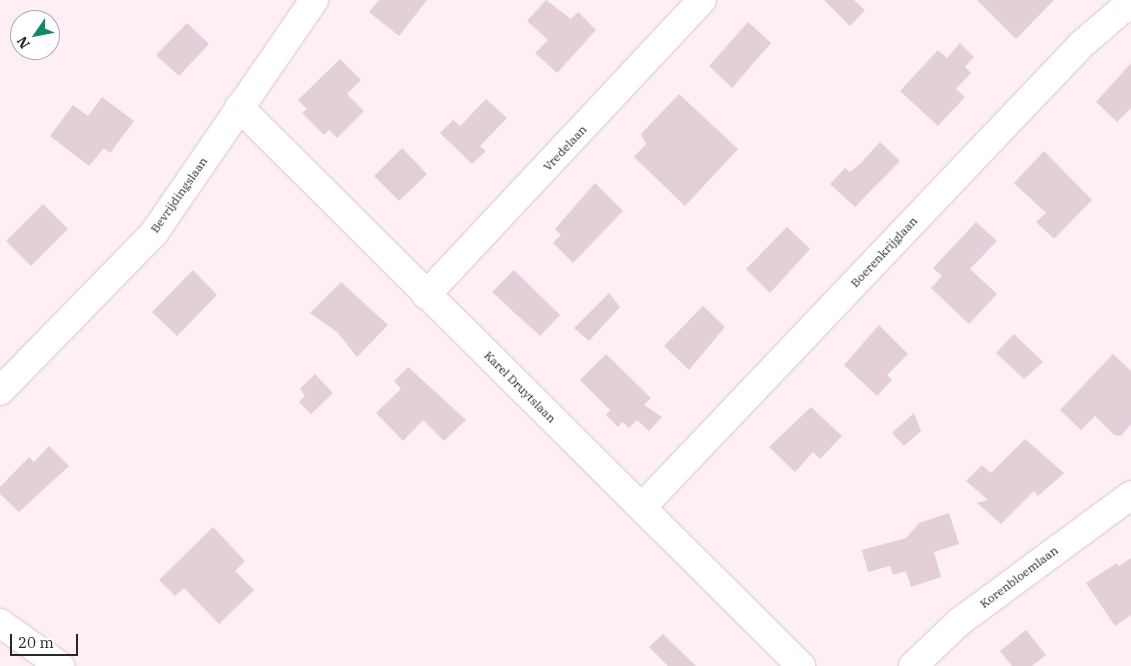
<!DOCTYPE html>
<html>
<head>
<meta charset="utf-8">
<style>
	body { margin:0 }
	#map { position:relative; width:1131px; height:666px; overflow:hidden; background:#feeef5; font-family:"IBM Plex Serif",serif }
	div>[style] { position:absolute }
	.building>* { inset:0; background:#e2cfd8 }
	.roads { filter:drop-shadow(0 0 1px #d7c4cd) drop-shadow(0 0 1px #d7c4cd) }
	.minor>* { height:28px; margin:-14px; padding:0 14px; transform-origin:14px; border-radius:14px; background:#fff }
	span { translate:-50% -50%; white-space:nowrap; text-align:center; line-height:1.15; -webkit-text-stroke:4.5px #fff; paint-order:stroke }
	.street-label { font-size:12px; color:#2c2528 }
	.north { position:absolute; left:10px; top:10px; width:50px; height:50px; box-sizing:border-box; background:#fff; border:1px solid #aba8a9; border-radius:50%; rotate:237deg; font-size:14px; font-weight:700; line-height:20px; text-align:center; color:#2c2528 }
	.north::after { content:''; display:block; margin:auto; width:18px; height:22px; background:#128869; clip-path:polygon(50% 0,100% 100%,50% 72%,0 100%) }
	.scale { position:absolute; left:10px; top:634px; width:68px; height:22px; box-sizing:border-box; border:2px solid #2c2528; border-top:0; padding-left:6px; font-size:15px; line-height:18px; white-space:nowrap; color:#2c2528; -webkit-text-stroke:4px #fff; paint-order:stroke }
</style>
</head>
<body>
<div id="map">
	<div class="building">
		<i style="clip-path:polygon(379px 0,427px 0,399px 36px,369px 12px)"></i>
		<i style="clip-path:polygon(546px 0,571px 19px,578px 12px,596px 30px,557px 73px,535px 53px,548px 40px,527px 21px)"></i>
		<i style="clip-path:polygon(824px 0,854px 0,865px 10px,850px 26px)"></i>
		<i style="clip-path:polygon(977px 0,1054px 0,1016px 39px)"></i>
		<i style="clip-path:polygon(748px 22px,771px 43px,732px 88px,709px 66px)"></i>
		<i style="clip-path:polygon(187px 23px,209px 44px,179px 76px,156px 55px)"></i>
		<i style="clip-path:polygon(960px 43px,974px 57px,965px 67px,971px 73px,956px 89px,965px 97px,938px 126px,900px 91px,938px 50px,947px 58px)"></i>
		<i style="clip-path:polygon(340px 59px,361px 80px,347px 94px,364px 111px,337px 138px,329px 130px,324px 135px,302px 113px,307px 109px,298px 100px)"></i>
		<i style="clip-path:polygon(1131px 63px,1131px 108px,1117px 122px,1096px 102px)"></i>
		<i style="clip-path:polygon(679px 94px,738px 149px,685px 206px,634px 157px,646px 144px,641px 134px)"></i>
		<i style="clip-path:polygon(102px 97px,134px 121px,110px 153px,104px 148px,89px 166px,50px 136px,73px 105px,88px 116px)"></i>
		<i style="clip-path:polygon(486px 99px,507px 118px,480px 146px,486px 151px,472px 164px,440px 133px,453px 120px,460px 126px)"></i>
		<i style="clip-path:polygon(880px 142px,900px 161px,855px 207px,830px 184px,845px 168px,850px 172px,861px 163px)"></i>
		<i style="clip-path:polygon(402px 148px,427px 174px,399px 201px,374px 176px)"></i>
		<i style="clip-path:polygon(1044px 151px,1092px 200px,1054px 239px,1036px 222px,1046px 213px,1014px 183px)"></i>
		<i style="clip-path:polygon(595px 183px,623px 211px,573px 263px,553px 243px,561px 235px,555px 229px)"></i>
		<i style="clip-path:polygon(43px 204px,68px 229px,31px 266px,6px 241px)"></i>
		<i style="clip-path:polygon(976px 222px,997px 241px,970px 269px,997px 294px,969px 324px,931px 288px,942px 276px,933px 268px)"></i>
		<i style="clip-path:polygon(787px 227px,810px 249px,770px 293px,746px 269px)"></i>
		<i style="clip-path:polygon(193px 270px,217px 295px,177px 336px,152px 312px)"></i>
		<i style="clip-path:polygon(514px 270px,560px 315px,540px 336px,492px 292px)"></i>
		<i style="clip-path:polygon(341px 282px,388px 325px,357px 357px,337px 332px,310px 313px)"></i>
		<i style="clip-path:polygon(609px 293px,620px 307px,589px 341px,574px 328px)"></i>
		<i style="clip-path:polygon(703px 306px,725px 327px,689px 370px,664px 346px)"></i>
		<i style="clip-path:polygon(879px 325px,908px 354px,887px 375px,892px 380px,877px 396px,844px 365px)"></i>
		<i style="clip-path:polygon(1014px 334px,1043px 362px,1024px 379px,996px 353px)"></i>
		<i style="clip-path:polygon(606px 354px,651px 398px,644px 405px,662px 417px,649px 431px,637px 420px,629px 428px,622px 422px,618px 427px,606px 415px,610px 410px,580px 380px)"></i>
		<i style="clip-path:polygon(1113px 354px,1131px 371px,1131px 424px,1121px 436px,1114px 435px,1095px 416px,1081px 430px,1060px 410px)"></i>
		<i style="clip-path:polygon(408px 367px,466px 420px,444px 441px,423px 420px,403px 441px,376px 413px,401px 389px,394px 381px)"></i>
		<i style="clip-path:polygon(315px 374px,333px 393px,311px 414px,299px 402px,305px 396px,300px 389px)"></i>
		<i style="clip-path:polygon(811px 407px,842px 436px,820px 459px,813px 452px,795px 472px,769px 447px)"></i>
		<i style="clip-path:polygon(914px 413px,921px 431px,904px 446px,892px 433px)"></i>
		<i style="clip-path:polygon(1025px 439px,1064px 473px,1038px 496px,1034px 491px,1001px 524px,977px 503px,988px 500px,966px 481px,982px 465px,991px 473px)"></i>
		<i style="clip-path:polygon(49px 446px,69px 466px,19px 512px,0 494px,0 487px,29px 457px,34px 462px)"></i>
		<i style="clip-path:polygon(949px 513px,959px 544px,934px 552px,941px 577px,911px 587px,906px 571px,893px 575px,890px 566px,868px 572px,862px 550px,906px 538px,919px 523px)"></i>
		<i style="clip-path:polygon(213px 527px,245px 561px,235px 571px,254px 590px,219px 624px,184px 588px,175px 596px,159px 580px)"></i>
		<i style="clip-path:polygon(1131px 558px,1131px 615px,1115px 626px,1086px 583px,1117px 563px,1119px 566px)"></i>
		<i style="clip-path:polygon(1026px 630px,1046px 655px,1032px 666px,1012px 666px,1000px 651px)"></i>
		<i style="clip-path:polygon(663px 634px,696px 666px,668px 666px,649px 647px)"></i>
	</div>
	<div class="roads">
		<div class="minor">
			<i style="left:239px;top:107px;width:793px;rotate:44.85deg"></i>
			<i style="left:426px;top:295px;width:404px;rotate:-46.9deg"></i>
			<i style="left:0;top:391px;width:221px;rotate:-45.7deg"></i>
			<i style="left:154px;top:233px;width:283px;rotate:-55.5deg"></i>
			<i style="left:642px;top:507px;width:639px;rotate:-46.46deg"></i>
			<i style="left:1082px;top:44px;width:65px;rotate:-40.6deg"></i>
			<i style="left:0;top:623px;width:74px;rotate:35.6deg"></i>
			<i style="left:913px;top:666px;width:64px;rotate:-43.7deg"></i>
			<i style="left:959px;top:622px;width:214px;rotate:-36.4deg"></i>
		</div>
	</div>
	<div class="street-label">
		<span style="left:565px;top:148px;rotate:-47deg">Vredelaan</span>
		<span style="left:179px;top:195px;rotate:-55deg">Bevrijdingslaan</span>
		<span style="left:884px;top:252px;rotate:-47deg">Boerenkrijglaan</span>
		<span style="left:520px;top:387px;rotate:45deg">Karel Druytslaan</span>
		<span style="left:1019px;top:577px;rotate:-37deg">Korenbloemlaan</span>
	</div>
	<div class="north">N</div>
	<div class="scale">20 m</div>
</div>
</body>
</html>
